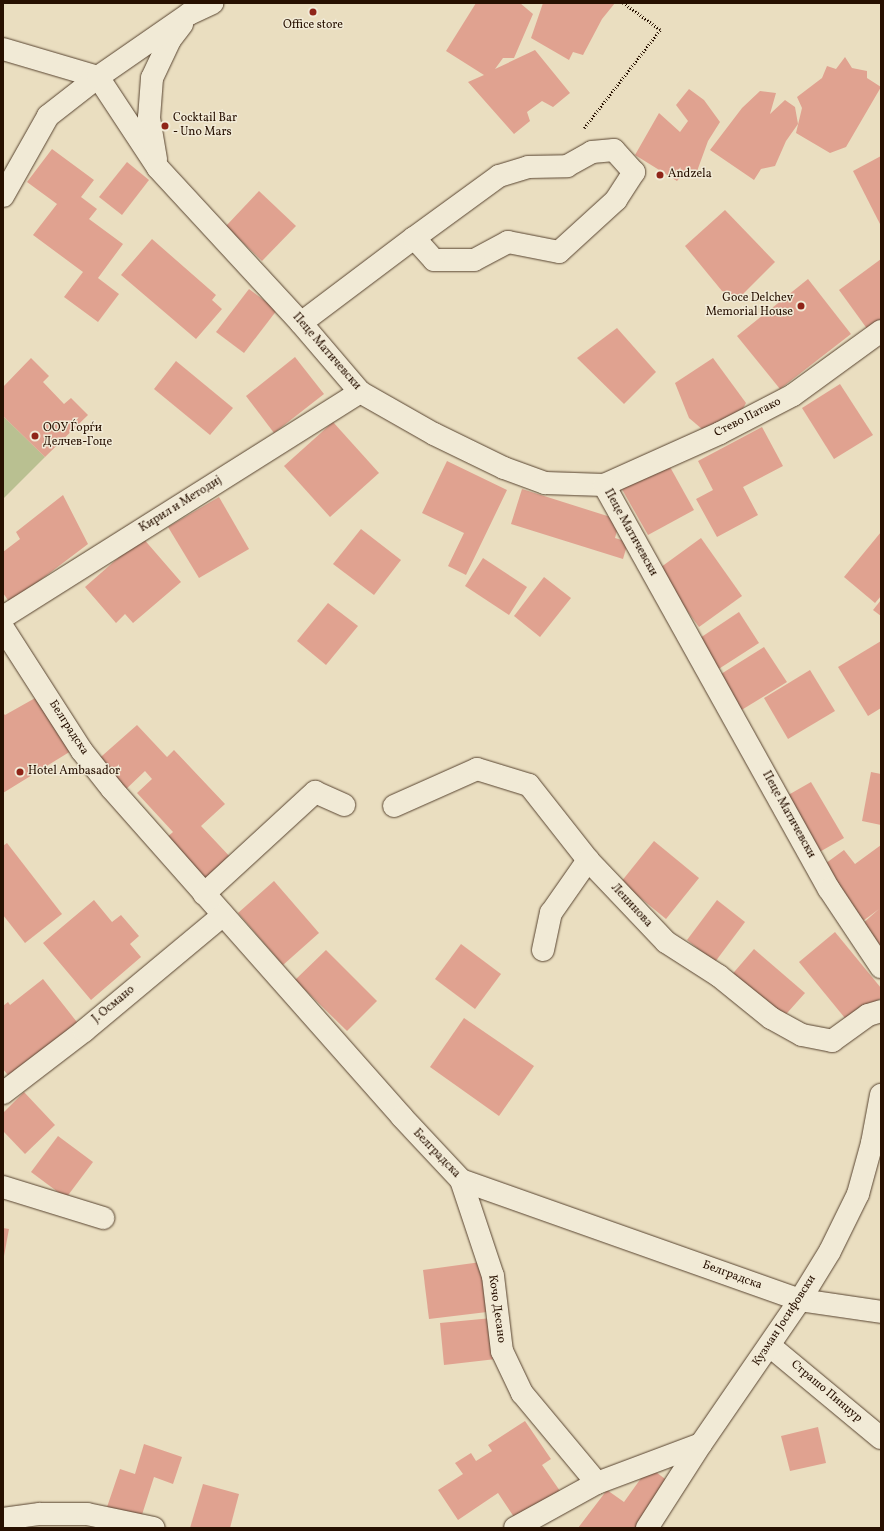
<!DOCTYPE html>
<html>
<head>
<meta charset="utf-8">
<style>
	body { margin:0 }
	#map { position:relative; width:884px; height:1531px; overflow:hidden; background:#eadec0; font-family:Vollkorn,serif }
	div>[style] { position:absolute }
	.green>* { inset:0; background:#b9c091 }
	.building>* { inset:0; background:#e0a290 }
	.path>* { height:2.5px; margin-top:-1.25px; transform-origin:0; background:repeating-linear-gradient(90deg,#271000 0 1px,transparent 0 3px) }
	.roads { filter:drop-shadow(0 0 1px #584430) drop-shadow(0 0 1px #584430) }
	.minor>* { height:22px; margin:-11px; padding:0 11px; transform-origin:11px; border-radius:11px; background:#f1ead6 }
	.dots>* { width:11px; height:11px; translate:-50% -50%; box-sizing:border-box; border:2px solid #f1ead6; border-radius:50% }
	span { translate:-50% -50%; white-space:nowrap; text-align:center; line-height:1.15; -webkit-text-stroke:3px #f1ead6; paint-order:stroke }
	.poi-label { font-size:12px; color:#271000 }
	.left { translate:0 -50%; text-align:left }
	.right { translate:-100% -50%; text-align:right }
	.street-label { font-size:12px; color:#271000 }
	.frame { position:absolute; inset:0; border:4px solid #271000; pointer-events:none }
</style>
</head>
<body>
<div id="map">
	<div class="green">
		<i style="clip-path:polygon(3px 416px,45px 457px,3px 499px)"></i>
	</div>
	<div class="building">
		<i style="clip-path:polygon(476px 3px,520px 3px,533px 14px,514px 58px,503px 58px,495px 69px,535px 50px,570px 93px,553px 107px,542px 101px,527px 112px,530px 121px,514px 134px,468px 82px,484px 75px,446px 51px)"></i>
		<i style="clip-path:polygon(543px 3px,615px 3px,602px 19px,583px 55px,573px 52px,569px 60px,531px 38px)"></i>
		<i style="clip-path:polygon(845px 57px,852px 68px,867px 71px,867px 78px,881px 87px,846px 147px,830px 153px,796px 133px,802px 108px,797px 97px,822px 78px,827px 66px,836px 69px)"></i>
		<i style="clip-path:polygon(689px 89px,704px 100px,720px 122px,708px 141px,696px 174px,685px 171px,677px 181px,635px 155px,659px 113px,680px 132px,688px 121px,676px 105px)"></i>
		<i style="clip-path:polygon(760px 91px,776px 93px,770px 114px,785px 100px,795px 107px,798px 124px,786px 141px,775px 166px,761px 169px,754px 180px,710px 150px,742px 108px)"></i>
		<i style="clip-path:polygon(52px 149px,94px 180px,81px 197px,97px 209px,89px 219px,123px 244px,98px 278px,119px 294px,98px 322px,64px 297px,83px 272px,33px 235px,57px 204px,27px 182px)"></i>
		<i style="clip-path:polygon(881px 156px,881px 223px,880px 224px,853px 171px)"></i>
		<i style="clip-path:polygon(127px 162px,149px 180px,122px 215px,99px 197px)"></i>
		<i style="clip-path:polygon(259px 191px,296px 226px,262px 261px,226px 226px)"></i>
		<i style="clip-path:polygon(725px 210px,775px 262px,740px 297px,722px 291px,685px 246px)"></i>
		<i style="clip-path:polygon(152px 239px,216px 295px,212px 300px,222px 309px,196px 339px,121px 275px)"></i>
		<i style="clip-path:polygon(881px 259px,881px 321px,868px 330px,839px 290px)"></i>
		<i style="clip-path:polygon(808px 279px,851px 334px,780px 389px,737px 336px)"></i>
		<i style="clip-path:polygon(249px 289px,277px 310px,244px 353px,216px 332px)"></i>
		<i style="clip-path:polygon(617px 328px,656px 372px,624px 404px,577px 358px)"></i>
		<i style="clip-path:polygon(295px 357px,324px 394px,274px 433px,246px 396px)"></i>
		<i style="clip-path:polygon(31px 358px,49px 376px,43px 382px,64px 404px,71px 398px,88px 415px,45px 457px,3px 416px,3px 387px)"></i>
		<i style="clip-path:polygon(713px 358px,746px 403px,739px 416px,702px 429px,689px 418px,675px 383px)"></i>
		<i style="clip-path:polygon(176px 361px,233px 408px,210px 435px,154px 389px)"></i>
		<i style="clip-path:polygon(840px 384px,873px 435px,834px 459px,802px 408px)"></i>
		<i style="clip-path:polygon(333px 422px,379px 473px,330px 517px,284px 466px)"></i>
		<i style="clip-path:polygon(762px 427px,783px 466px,743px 487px,758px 515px,717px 537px,696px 499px,713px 490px,698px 461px)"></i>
		<i style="clip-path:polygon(665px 458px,694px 510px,648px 535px,619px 484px)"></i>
		<i style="clip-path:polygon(447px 461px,507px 490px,466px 575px,448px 566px,464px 533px,422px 513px)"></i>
		<i style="clip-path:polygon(522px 489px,620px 520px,615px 538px,628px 542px,623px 559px,511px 524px)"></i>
		<i style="clip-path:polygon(63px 495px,88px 544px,10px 603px,3px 593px,3px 552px,20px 539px,16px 532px)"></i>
		<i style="clip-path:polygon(219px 497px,249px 549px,199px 578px,168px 527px)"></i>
		<i style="clip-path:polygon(361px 529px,401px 560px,374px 595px,333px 564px)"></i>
		<i style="clip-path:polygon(881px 532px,881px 596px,875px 603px,844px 577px)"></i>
		<i style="clip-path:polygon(142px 537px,181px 582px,133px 623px,125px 614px,116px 623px,85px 587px)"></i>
		<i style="clip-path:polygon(701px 538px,742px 596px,699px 627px,657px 570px)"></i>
		<i style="clip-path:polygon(483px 558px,527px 587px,509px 615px,465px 586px)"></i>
		<i style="clip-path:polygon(544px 577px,571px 598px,540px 637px,514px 616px)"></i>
		<i style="clip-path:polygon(881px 600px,881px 616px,873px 610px)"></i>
		<i style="clip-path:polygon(328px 603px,358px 626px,326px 665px,297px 641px)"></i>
		<i style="clip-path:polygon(739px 612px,759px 643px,714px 672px,694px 642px)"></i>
		<i style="clip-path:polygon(881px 641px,881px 708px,868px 716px,838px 667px)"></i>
		<i style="clip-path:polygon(764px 647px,787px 682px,735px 714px,713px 679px)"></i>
		<i style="clip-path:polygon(810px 670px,835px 711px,788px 739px,764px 698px)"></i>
		<i style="clip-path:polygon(37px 697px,71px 751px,3px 793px,3px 713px,5px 715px)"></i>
		<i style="clip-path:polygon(137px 725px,167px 757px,174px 750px,225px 804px,201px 826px,234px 861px,208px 886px,165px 839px,173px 832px,137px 793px,152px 779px,145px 771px,122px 793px,94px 763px)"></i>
		<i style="clip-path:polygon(871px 772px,881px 774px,881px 825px,862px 821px)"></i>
		<i style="clip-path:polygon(811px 782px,844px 838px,816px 854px,783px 798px)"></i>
		<i style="clip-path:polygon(654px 841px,699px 878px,666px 919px,621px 882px)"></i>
		<i style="clip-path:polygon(7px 843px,62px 914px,25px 943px,3px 915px,3px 846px)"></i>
		<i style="clip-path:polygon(881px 845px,880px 880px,881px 949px,861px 925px,879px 909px,863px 921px,822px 866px,844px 850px,855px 864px)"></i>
		<i style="clip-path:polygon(274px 881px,319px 933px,283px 965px,238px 913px)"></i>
		<i style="clip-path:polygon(94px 900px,112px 922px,121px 915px,139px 936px,130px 944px,141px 957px,91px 1000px,43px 943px)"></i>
		<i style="clip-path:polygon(717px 900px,745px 922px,715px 962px,687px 940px)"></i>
		<i style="clip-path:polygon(835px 932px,881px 988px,881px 998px,849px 1023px,799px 962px)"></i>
		<i style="clip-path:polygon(461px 944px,501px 974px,475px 1009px,435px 979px)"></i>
		<i style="clip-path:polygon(754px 949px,805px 993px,780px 1021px,729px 978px)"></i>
		<i style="clip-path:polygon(326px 950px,377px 1001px,347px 1031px,295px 980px)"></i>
		<i style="clip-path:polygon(43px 979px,84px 1031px,15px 1084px,3px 1069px,3px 1006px,8px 1002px,10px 1005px)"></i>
		<i style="clip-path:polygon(464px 1018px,534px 1066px,499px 1116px,430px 1067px)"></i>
		<i style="clip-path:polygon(24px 1092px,55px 1125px,25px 1154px,3px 1131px,3px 1113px)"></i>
		<i style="clip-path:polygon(58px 1136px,93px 1162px,66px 1198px,31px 1172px)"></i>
		<i style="clip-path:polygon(3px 1228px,9px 1229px,4px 1256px,3px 1256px)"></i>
		<i style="clip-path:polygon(481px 1262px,487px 1312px,429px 1319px,423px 1270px)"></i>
		<i style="clip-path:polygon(492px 1318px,496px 1359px,444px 1365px,440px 1323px)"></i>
		<i style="clip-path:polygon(525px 1421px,551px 1459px,542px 1465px,560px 1491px,516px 1520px,498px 1493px,458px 1520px,438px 1490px,463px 1474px,455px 1463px,471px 1453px,476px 1461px,492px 1451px,488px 1445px)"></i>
		<i style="clip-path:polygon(818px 1427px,826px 1463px,790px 1471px,781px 1436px)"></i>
		<i style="clip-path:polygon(144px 1444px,182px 1457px,173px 1484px,154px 1477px,140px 1521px,106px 1510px,120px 1469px,135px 1474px)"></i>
		<i style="clip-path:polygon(649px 1467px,672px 1484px,639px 1528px,578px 1528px,607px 1490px,624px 1502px)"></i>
		<i style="clip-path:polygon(203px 1484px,239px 1494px,230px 1528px,190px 1528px)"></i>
	</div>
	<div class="path">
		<i style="left:584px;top:128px;width:124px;rotate:-52.2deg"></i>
		<i style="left:660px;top:30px;width:46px;rotate:-143.9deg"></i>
	</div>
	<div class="roads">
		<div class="minor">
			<i style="left:3px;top:49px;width:99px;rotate:16.4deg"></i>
			<i style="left:98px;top:77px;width:109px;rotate:56.6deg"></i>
			<i style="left:158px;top:168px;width:211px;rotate:47.3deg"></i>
			<i style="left:301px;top:323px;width:91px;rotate:49.5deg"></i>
			<i style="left:360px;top:392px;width:85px;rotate:29.6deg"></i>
			<i style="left:434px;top:434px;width:78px;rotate:25.9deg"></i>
			<i style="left:504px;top:468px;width:44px;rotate:20.1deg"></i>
			<i style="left:545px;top:483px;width:59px;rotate:1.9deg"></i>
			<i style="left:604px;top:485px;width:127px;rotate:-24.1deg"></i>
			<i style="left:720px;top:433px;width:82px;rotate:-27.5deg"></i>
			<i style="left:793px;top:395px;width:109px;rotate:-36deg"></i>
			<i style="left:156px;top:159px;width:42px;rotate:-99.7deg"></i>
			<i style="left:149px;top:118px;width:40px;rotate:-85.7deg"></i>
			<i style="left:152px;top:78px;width:42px;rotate:-64.7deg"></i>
			<i style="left:170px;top:40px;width:20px;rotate:-53deg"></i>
			<i style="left:3px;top:196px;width:92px;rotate:-60.6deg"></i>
			<i style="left:48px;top:116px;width:63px;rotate:-38deg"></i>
			<i style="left:98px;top:77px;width:111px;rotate:-34.7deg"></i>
			<i style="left:189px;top:14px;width:26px;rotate:-25deg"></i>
			<i style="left:301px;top:323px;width:141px;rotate:-37deg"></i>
			<i style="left:414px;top:238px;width:105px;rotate:-36.1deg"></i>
			<i style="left:499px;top:176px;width:30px;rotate:-17deg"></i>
			<i style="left:528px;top:167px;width:39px;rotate:-1deg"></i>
			<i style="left:567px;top:166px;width:29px;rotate:-29deg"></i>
			<i style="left:592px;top:152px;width:22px;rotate:-5deg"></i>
			<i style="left:614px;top:150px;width:30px;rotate:48deg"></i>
			<i style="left:634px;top:172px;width:33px;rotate:123deg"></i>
			<i style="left:616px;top:200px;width:77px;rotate:137.6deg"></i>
			<i style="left:559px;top:252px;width:52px;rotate:-168.9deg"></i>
			<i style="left:508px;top:242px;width:38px;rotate:152deg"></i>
			<i style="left:474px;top:260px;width:40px;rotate:180deg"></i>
			<i style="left:434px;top:260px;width:30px;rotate:-132deg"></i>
			<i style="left:604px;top:485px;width:462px;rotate:60.9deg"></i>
			<i style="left:829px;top:889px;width:94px;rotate:56.3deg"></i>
			<i style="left:3px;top:617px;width:422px;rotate:-32.2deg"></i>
			<i style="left:3px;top:628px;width:146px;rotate:57.3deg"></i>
			<i style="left:82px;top:751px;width:48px;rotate:51.7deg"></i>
			<i style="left:112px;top:789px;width:438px;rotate:48.5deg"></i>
			<i style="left:402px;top:1117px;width:86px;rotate:46.9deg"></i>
			<i style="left:461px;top:1180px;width:360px;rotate:19.5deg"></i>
			<i style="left:800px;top:1300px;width:82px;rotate:8.4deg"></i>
			<i style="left:394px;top:806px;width:91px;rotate:-24deg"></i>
			<i style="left:477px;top:769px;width:54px;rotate:17.1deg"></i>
			<i style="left:529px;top:785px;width:95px;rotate:51.8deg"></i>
			<i style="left:588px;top:860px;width:113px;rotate:46.4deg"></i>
			<i style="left:666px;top:942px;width:63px;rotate:32.7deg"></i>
			<i style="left:719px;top:976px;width:67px;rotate:38.9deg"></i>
			<i style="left:771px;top:1018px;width:35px;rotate:29deg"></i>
			<i style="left:802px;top:1035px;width:31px;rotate:11deg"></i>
			<i style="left:832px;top:1041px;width:44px;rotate:-35.8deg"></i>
			<i style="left:868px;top:1015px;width:14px;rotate:-17deg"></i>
			<i style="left:204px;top:894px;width:151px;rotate:-42.6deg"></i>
			<i style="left:315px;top:792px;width:32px;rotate:24deg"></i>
			<i style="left:543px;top:950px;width:38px;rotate:-78deg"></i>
			<i style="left:551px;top:913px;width:65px;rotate:-55.1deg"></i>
			<i style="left:3px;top:1093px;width:102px;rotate:-37.4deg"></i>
			<i style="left:84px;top:1031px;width:181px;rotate:-39.8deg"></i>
			<i style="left:461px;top:1180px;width:101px;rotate:71.6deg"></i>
			<i style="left:493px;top:1276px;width:76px;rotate:83.2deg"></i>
			<i style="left:502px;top:1351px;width:47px;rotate:64.5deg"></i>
			<i style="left:522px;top:1393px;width:117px;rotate:50.2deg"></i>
			<i style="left:3px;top:1187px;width:105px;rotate:17.2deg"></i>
			<i style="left:770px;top:1346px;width:144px;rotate:39.7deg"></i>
			<i style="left:3px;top:1519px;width:37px;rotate:-8deg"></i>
			<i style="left:40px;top:1514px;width:47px"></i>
			<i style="left:87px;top:1514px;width:68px;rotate:11.8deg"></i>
			<i style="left:515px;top:1528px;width:94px;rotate:-28.8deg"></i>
			<i style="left:597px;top:1483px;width:111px;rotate:-20.6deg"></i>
			<i style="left:647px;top:1528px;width:100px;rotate:-57.3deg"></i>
			<i style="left:701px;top:1444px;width:175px;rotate:-55.5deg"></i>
			<i style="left:800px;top:1300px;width:57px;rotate:-58.5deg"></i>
			<i style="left:830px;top:1251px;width:64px;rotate:-63.8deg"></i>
			<i style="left:858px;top:1194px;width:53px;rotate:-74.6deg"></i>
			<i style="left:872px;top:1143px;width:49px;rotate:-79.4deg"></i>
		</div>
	</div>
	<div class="dots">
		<i style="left:313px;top:12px;background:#8f2418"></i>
		<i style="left:165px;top:126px;background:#8f2418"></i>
		<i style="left:660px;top:175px;background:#8f2418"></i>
		<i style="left:801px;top:306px;background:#8f2418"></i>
		<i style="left:35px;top:436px;background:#8f2418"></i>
		<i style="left:20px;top:772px;background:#8f2418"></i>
	</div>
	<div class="poi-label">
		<span style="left:313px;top:26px">Office store</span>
		<span class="left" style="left:173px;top:126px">Cocktail Bar<br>- Uno Mars</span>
		<span class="left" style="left:668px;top:175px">Andzela</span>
		<span class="right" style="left:793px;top:306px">Goce Delchev<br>Memorial House</span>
		<span class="left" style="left:43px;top:436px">ООУ Ѓорѓи<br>Делчев-Гоце</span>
		<span class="left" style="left:28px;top:772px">Hotel Ambasador</span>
	</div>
	<div class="street-label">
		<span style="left:326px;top:352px;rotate:49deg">Пеце Матичевски</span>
		<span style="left:748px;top:418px;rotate:-27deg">Стево Патако</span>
		<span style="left:181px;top:505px;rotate:-32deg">Кирил и Методиј</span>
		<span style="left:630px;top:533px;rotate:61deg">Пеце Матичевски</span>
		<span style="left:68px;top:728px;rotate:57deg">Белградска</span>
		<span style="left:788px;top:815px;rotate:61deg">Пеце Матичевски</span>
		<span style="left:631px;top:906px;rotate:47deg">Ленинова</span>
		<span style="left:114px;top:1005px;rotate:-40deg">Ј. Османо</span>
		<span style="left:436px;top:1154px;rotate:46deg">Белградска</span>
		<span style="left:732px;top:1276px;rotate:20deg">Белградска</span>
		<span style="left:496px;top:1309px;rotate:82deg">Кочо Десано</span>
		<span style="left:785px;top:1321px;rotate:-57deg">Кузман Јосифовски</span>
		<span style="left:826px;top:1392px;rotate:40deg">Страшо Пинџур</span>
	</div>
	<div class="frame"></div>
</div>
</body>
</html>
